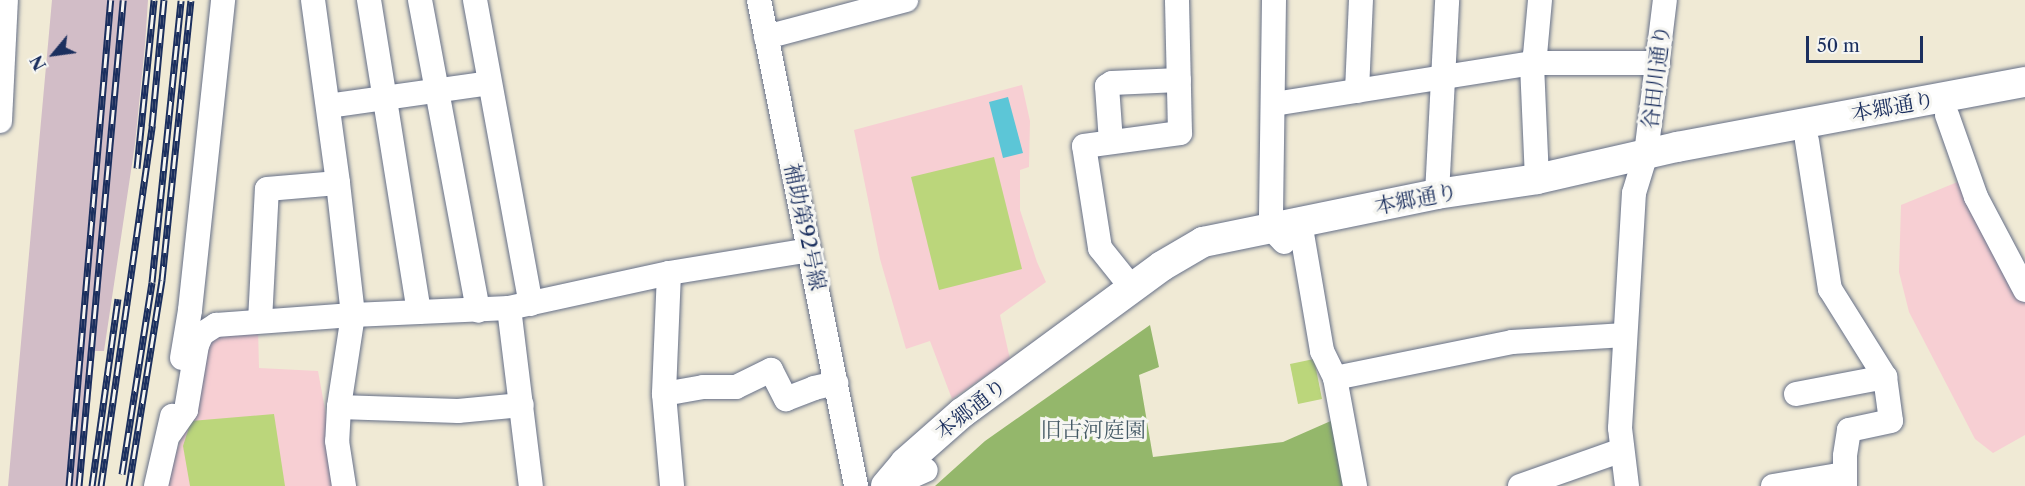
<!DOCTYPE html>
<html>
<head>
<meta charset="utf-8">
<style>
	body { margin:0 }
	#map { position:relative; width:2025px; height:486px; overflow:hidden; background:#f0ead5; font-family:"Libre Caslon Text","Noto Serif JP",serif }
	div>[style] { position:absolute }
	.built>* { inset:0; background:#f7cfd3 }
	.industrial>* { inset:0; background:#d2bdc7 }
	.green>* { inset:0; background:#bbd67b }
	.forest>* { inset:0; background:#94b76b }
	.water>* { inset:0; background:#5cc6d7 }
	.roads { filter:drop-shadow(0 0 2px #667088) drop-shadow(0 0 2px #667088) }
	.minor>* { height:24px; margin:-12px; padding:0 12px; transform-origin:12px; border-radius:12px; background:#fff }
	.major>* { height:30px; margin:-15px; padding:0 15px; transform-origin:15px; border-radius:15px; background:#fff }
	.rail>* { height:7px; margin-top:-3.5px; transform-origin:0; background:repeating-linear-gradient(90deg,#f6f6f2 0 14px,#1b2f5e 0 28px); box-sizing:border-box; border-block:2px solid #1b2f5e }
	span { translate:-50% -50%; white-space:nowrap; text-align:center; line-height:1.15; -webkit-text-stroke:6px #f6f6f2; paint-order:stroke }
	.street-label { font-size:21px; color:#1b2f5e }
	.park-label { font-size:21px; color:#435965 }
	.north { position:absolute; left:24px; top:24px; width:60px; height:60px; -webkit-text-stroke:4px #f6f6f2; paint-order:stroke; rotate:241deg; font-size:16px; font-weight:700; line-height:24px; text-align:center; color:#1b2f5e }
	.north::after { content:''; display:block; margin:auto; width:21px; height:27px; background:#1b2f5e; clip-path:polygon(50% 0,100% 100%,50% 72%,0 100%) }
	.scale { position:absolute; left:1806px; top:36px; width:117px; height:27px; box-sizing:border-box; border:3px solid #1b2f5e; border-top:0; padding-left:8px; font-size:18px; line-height:21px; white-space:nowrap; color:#1b2f5e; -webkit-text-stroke:4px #f6f6f2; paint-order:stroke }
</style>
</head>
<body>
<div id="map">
	<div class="built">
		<i style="clip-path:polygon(1022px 85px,1030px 121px,1029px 167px,1020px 170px,1020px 210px,1037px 262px,1046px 282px,1000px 315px,1010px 359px,952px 399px,930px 341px,906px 349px,880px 259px,854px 130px)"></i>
		<i style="clip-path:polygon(1960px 181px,2025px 304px,2025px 435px,1993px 453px,1975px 439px,1909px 312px,1899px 272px,1901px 205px)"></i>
		<i style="clip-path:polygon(258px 328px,259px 368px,318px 371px,339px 486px,167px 486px,210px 335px)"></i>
	</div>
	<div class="industrial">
		<i style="clip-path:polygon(52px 0,148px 0,145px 45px,135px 144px,104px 351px,95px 351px,82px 486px,8px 486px)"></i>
	</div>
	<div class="green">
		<i style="clip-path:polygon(994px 157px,1022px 269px,939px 290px,911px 177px)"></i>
		<i style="clip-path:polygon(1314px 359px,1322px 399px,1298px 404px,1290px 364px)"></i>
		<i style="clip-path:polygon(274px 414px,285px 486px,190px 486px,183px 446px,191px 421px)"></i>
	</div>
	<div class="forest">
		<i style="clip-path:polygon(1150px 325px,1159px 367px,1139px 375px,1153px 457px,1283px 442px,1333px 420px,1346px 486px,935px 486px,985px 441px)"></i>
	</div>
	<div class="water">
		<i style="clip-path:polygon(1008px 97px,1023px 153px,1003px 158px,989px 102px)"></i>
	</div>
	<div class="roads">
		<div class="minor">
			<i style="left:313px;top:0;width:185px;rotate:82.2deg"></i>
			<i style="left:338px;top:183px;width:133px;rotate:83.5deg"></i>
			<i style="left:353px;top:315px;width:93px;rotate:98.7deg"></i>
			<i style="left:339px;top:407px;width:34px;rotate:93deg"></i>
			<i style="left:337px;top:441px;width:46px;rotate:81.2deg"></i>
			<i style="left:369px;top:0;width:316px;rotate:80.9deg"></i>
			<i style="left:420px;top:0;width:316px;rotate:79.4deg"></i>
			<i style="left:475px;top:0;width:309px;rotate:79.6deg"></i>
			<i style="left:759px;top:0;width:496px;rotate:78.7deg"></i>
			<i style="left:1274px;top:0;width:228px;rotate:90.8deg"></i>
			<i style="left:1271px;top:228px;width:19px;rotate:47deg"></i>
			<i style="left:766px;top:37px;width:145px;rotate:-14.8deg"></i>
			<i style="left:1357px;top:91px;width:91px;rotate:-87.5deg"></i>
			<i style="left:1274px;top:104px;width:261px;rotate:-9deg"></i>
			<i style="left:1532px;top:63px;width:126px"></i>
			<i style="left:328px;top:106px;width:163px;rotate:-8.1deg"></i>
			<i style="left:1947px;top:115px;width:87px;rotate:70.5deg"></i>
			<i style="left:1976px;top:197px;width:105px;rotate:62.2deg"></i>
			<i style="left:0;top:121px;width:121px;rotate:-87.2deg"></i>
			<i style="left:1807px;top:141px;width:150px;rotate:81.2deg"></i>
			<i style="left:1830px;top:289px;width:104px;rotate:58deg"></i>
			<i style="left:1885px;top:377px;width:44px;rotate:82.2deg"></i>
			<i style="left:1891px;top:421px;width:43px;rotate:167.9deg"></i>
			<i style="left:1849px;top:430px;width:26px;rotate:99deg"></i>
			<i style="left:1845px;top:456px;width:30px;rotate:90deg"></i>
			<i style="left:1111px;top:142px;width:56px;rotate:-94.1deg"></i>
			<i style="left:1107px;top:86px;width:6px;rotate:-31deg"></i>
			<i style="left:1112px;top:83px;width:67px;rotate:-2.6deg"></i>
			<i style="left:1537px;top:179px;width:116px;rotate:-92.5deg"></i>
			<i style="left:1532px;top:63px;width:9px;rotate:-69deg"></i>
			<i style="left:1535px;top:55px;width:55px;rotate:-84.8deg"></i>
			<i style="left:1437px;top:194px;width:194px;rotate:-87deg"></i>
			<i style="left:1300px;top:222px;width:131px;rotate:80.3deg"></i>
			<i style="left:1322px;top:351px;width:30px;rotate:64deg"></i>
			<i style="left:1335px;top:378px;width:110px;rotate:79.5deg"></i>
			<i style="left:669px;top:273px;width:121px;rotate:92.4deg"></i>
			<i style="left:664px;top:394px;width:92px;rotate:85deg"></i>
			<i style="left:1132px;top:288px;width:51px;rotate:-128.7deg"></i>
			<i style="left:1100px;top:248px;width:103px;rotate:-98.9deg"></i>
			<i style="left:1084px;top:146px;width:97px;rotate:-7.7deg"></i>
			<i style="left:1180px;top:133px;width:133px;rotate:-91.3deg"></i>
			<i style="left:509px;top:308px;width:179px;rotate:83deg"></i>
			<i style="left:260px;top:321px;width:132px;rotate:-87deg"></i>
			<i style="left:267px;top:189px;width:71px;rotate:-4.8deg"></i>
			<i style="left:182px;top:358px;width:49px;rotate:-80.5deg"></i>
			<i style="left:190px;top:310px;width:312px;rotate:-83.9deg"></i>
			<i style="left:1335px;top:378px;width:181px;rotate:-11.5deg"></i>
			<i style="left:1512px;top:342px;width:113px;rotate:-3.5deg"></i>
			<i style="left:664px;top:394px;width:40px;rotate:-10deg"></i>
			<i style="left:703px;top:387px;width:33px"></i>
			<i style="left:736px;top:387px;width:39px;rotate:-26deg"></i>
			<i style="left:771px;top:370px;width:33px;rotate:63deg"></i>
			<i style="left:786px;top:399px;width:30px;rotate:-21deg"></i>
			<i style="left:814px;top:388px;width:23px;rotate:-13deg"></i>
			<i style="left:1796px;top:394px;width:91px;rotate:-10.8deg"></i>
			<i style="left:339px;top:407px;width:119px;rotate:1.9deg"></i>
			<i style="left:458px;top:411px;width:64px;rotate:-5.4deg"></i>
			<i style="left:170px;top:433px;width:28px;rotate:-55deg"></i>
			<i style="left:186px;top:410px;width:66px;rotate:-80.4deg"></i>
			<i style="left:197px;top:345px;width:12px;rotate:-66deg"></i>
			<i style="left:202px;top:334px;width:17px;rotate:-33deg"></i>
			<i style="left:216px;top:325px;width:137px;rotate:-4.2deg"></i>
			<i style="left:353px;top:315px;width:156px;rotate:-2.6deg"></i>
			<i style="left:509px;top:308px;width:164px;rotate:-12.3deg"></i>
			<i style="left:669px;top:273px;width:142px;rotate:-9.3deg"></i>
			<i style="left:156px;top:486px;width:72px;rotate:-77.1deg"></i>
			<i style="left:890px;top:486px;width:39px;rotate:-24deg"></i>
			<i style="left:1520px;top:486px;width:108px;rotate:-19.4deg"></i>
			<i style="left:1627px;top:486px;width:58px;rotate:-96.9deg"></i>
			<i style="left:1620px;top:428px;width:235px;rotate:-86.6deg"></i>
			<i style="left:1634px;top:193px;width:41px;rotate:-72.9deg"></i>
			<i style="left:1646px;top:154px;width:155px;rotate:-83deg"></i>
			<i style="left:1773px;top:486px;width:72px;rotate:-9.6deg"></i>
		</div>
		<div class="major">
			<i style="left:886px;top:486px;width:30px;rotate:-50deg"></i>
			<i style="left:905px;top:463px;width:76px;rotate:-41.3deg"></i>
			<i style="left:962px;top:413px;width:248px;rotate:-36.3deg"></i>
			<i style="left:1162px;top:266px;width:48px;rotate:-30.3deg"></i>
			<i style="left:1203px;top:242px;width:239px;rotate:-11.6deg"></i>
			<i style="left:1437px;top:194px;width:101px;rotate:-8.5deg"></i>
			<i style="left:1537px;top:179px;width:144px;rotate:-12.9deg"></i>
			<i style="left:1677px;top:147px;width:354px;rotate:-10.6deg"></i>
		</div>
	</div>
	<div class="rail">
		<i style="left:137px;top:168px;width:169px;rotate:-84.2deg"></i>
		<i style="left:122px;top:474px;width:194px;rotate:-81.1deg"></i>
		<i style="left:152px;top:282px;width:283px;rotate:-84.1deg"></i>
		<i style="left:69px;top:486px;width:488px;rotate:-85.1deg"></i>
		<i style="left:79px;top:486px;width:488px;rotate:-84.8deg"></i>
		<i style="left:92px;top:486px;width:189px;rotate:-82.1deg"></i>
		<i style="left:101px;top:486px;width:364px;rotate:-81.9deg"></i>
		<i style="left:152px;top:126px;width:127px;rotate:-84.6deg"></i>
		<i style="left:129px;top:486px;width:209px;rotate:-80.9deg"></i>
		<i style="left:162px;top:280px;width:281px;rotate:-84.1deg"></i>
	</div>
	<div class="street-label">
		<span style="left:1656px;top:77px;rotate:-83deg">谷田川通り</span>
		<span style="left:1893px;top:107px;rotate:-10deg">本郷通り</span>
		<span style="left:1416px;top:199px;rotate:-11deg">本郷通り</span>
		<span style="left:805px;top:227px;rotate:78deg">補助第92号線</span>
		<span style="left:971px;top:409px;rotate:-38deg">本郷通り</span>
	</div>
	<div class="park-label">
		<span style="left:1093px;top:430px">旧古河庭園</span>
	</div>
	<div class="north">N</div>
	<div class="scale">50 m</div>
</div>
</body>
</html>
